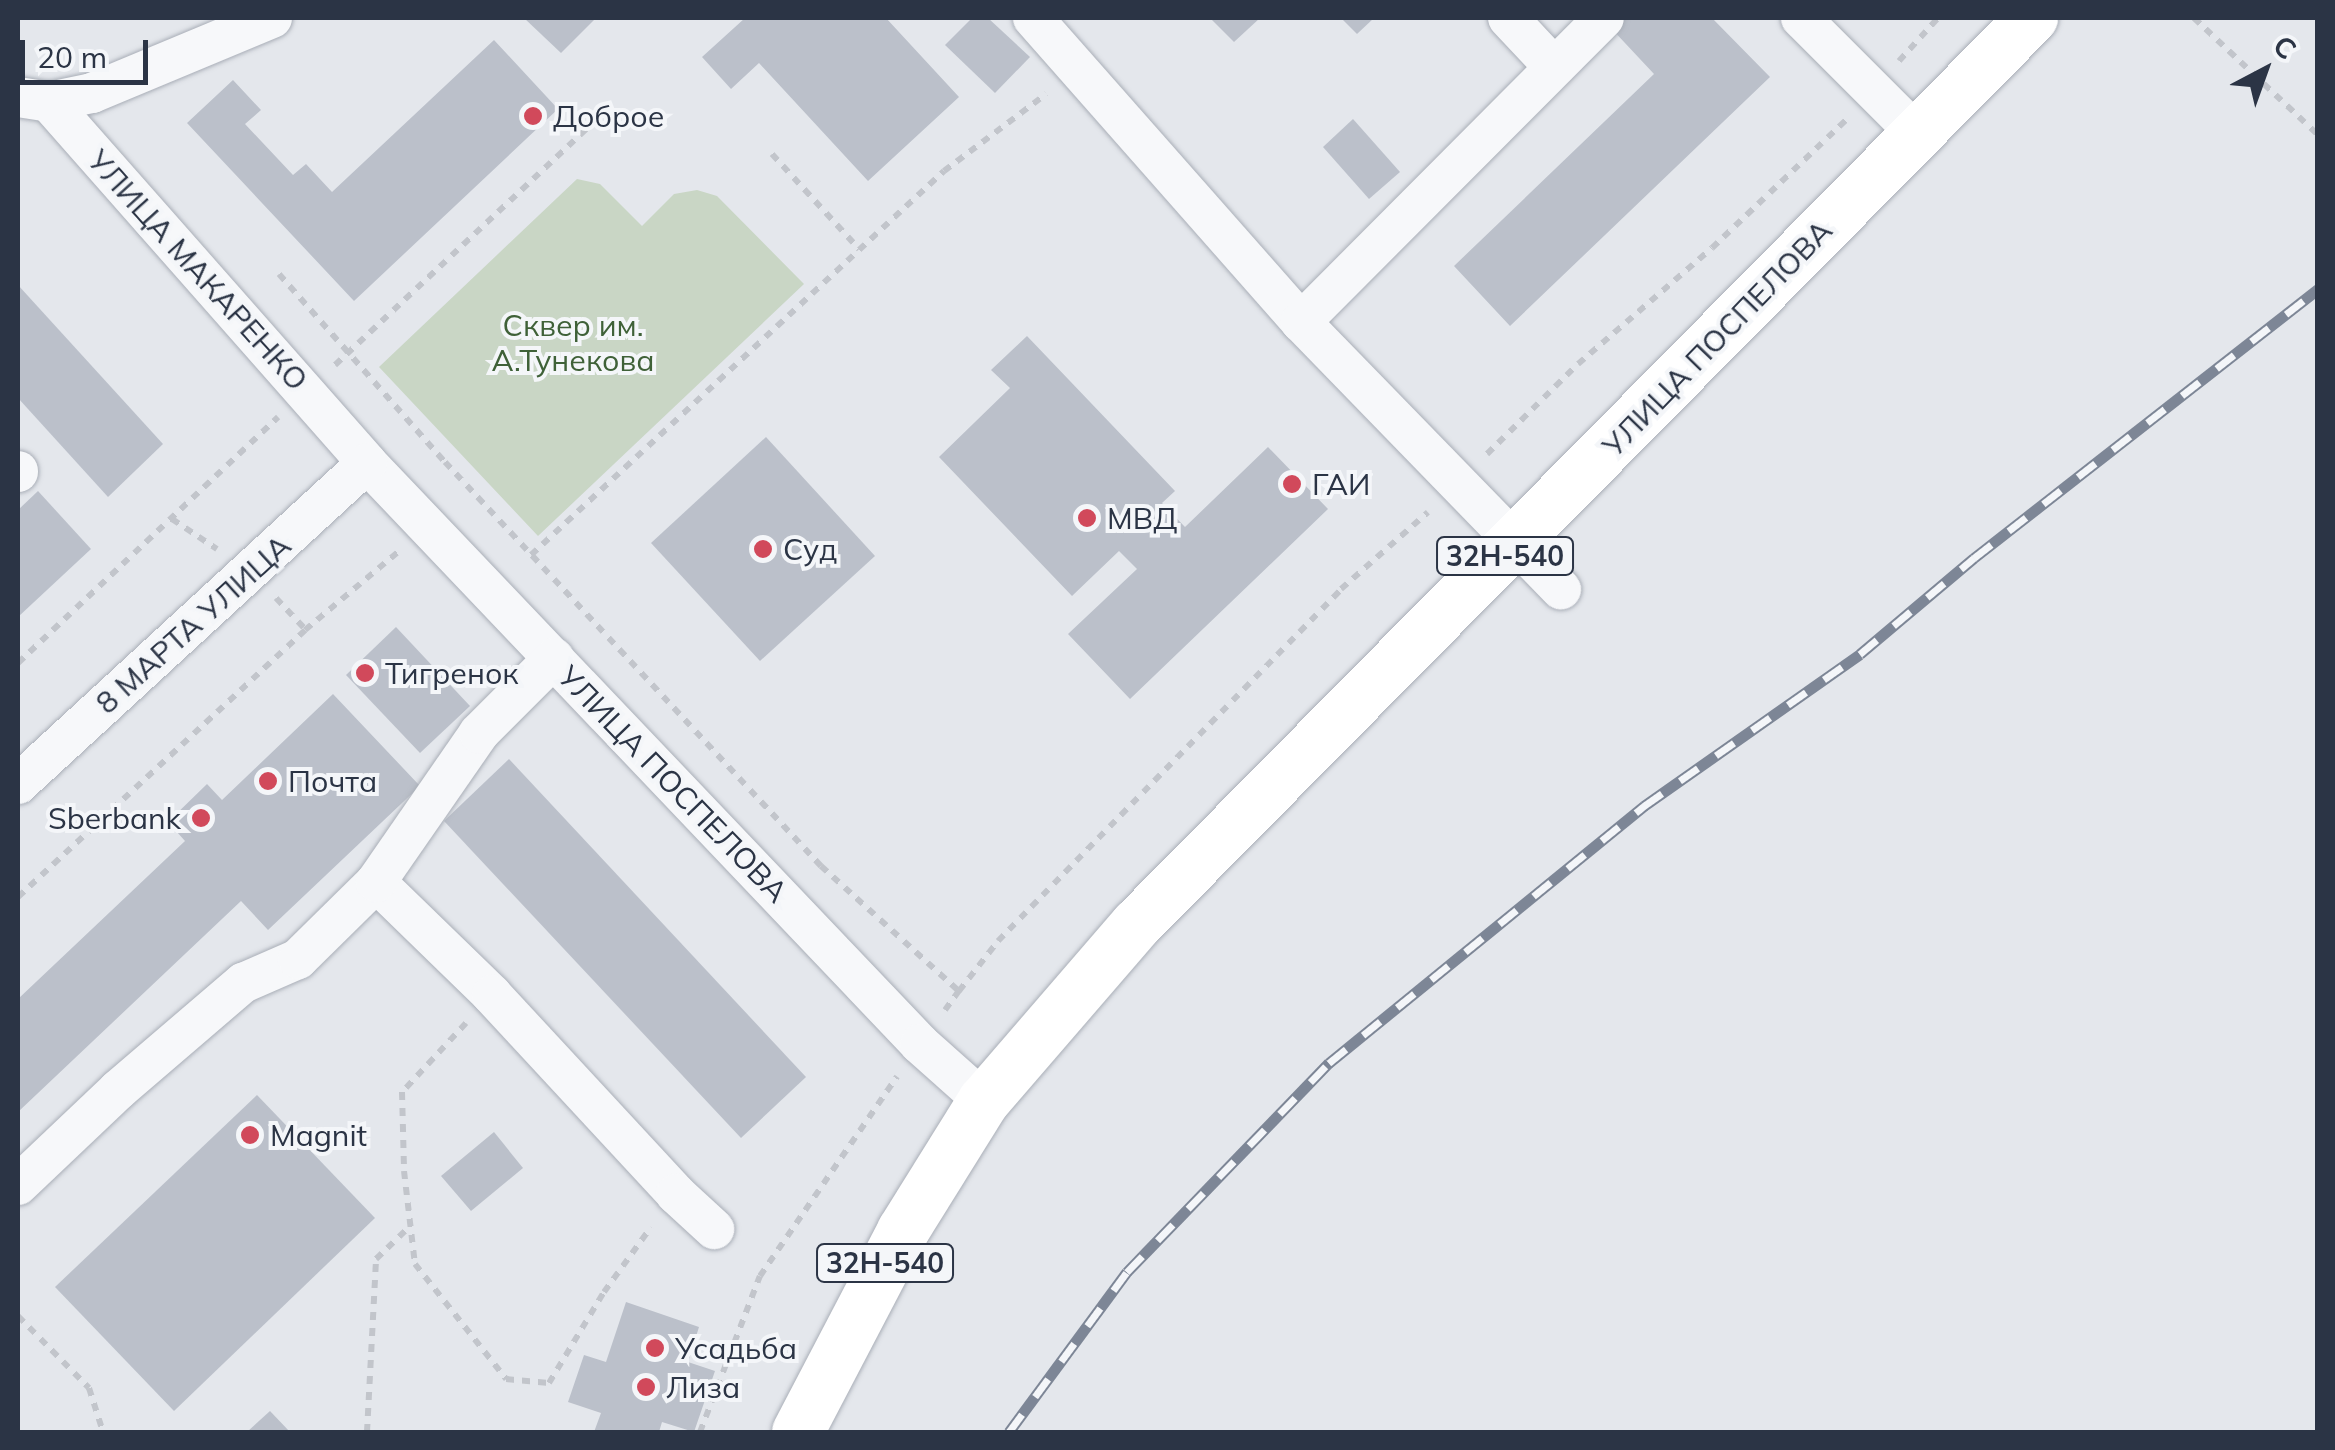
<!DOCTYPE html>
<html>
<head>
<meta charset="utf-8">
<style>
	body { margin:0 }
	#map { position:relative; width:2335px; height:1450px; overflow:hidden; background:#e4e7ec; font-family:Mulish,sans-serif }
	div>[style] { position:absolute }
	.green>* { inset:0; background:#c9d6c5 }
	.building>* { inset:0; background:#bbc0ca }
	.path>* { height:6px; margin-top:-3px; transform-origin:0; background:repeating-linear-gradient(90deg,#c2c5cb 0 8px,transparent 0 16px) }
	.roads { filter:drop-shadow(0 0 2px #a9aeb7) drop-shadow(0 0 2px #a9aeb7) }
	.minor>* { height:40px; margin:-20px; padding:0 20px; transform-origin:20px; border-radius:20px; background:#f7f8fa }
	.major>* { height:52px; margin:-26px; padding:0 26px; transform-origin:26px; border-radius:26px; background:#fff }
	.rail>* { height:11px; margin-top:-5.5px; transform-origin:0; background:repeating-linear-gradient(90deg,#f4f6f9 0 22px,#7d8696 0 44px); box-sizing:border-box; border-block:2px solid #7d8696 }
	.dots>* { width:28px; height:28px; translate:-50% -50%; box-sizing:border-box; border:5px solid #f4f6f9; border-radius:50% }
	span { translate:-50% -50%; white-space:nowrap; text-align:center; line-height:1.15; -webkit-text-stroke:8px #f4f6f9; paint-order:stroke }
	.shield-label span { padding:2px 8px; background:#f4f6f9; border:2px solid; border-radius:8px; -webkit-text-stroke-width:0 }
	.shield-label { font-size:28px; color:#2b3445; font-weight:700 }
	.poi-label { font-size:30px; color:#2b3445 }
	.left { translate:0 -50%; text-align:left }
	.right { translate:-100% -50%; text-align:right }
	.street-label { font-size:30px; color:#2b3445 }
	.park-label { font-size:30px; color:#3f6138 }
	.frame { position:absolute; inset:0; border:20px solid #2b3445; pointer-events:none }
	.north { position:absolute; left:2215px; top:20px; width:100px; height:100px; -webkit-text-stroke:8px #f4f6f9; paint-order:stroke; rotate:41deg; font-size:28px; font-weight:700; line-height:40px; text-align:center; color:#2b3445 }
	.north::after { content:''; display:block; margin:auto; width:35px; height:45px; background:#2b3445; clip-path:polygon(50% 0,100% 100%,50% 72%,0 100%) }
	.scale { position:absolute; left:20px; top:40px; width:128px; height:45px; box-sizing:border-box; border:5px solid #2b3445; border-top:0; padding-left:12px; font-size:30px; line-height:35px; white-space:nowrap; color:#2b3445; -webkit-text-stroke:8px #f4f6f9; paint-order:stroke }
</style>
</head>
<body>
<div id="map">
	<div class="green">
		<i style="clip-path:polygon(577px 179px,600px 184px,642px 226px,674px 194px,697px 190px,717px 196px,804px 284px,538px 536px,379px 367px)"></i>
	</div>
	<div class="building">
		<i style="clip-path:polygon(524px 18px,596px 18px,561px 53px)"></i>
		<i style="clip-path:polygon(745px 18px,886px 18px,959px 97px,868px 181px,759px 63px,731px 89px,702px 57px)"></i>
		<i style="clip-path:polygon(972px 18px,988px 18px,1030px 57px,995px 93px,945px 45px)"></i>
		<i style="clip-path:polygon(1210px 18px,1260px 18px,1234px 42px)"></i>
		<i style="clip-path:polygon(1341px 18px,1374px 18px,1357px 34px)"></i>
		<i style="clip-path:polygon(1620px 18px,1712px 18px,1770px 77px,1510px 326px,1454px 266px,1654px 74px,1610px 27px)"></i>
		<i style="clip-path:polygon(494px 40px,558px 109px,354px 301px,187px 123px,233px 80px,261px 110px,245px 124px,293px 175px,306px 164px,332px 192px)"></i>
		<i style="clip-path:polygon(1353px 119px,1400px 172px,1369px 199px,1323px 147px)"></i>
		<i style="clip-path:polygon(18px 285px,163px 444px,108px 497px,18px 398px)"></i>
		<i style="clip-path:polygon(1027px 336px,1175px 491px,1162px 503px,1185px 527px,1268px 447px,1328px 509px,1130px 699px,1068px 634px,1137px 569px,1119px 551px,1072px 596px,939px 457px,1010px 388px,991px 370px)"></i>
		<i style="clip-path:polygon(766px 437px,875px 556px,760px 661px,651px 543px)"></i>
		<i style="clip-path:polygon(38px 491px,91px 549px,18px 617px,18px 510px)"></i>
		<i style="clip-path:polygon(396px 627px,470px 706px,420px 753px,346px 675px)"></i>
		<i style="clip-path:polygon(333px 694px,420px 786px,268px 930px,241px 901px,18px 1112px,18px 999px,185px 841px,168px 822px,207px 784px,222px 800px)"></i>
		<i style="clip-path:polygon(509px 759px,806px 1077px,741px 1138px,444px 821px)"></i>
		<i style="clip-path:polygon(257px 1095px,375px 1218px,174px 1411px,55px 1287px)"></i>
		<i style="clip-path:polygon(494px 1132px,523px 1168px,471px 1211px,441px 1176px)"></i>
		<i style="clip-path:polygon(626px 1302px,699px 1327px,688px 1362px,715px 1371px,694px 1432px,662px 1422px,659px 1432px,594px 1432px,601px 1413px,568px 1402px,584px 1355px,606px 1362px)"></i>
		<i style="clip-path:polygon(270px 1411px,290px 1432px,247px 1432px)"></i>
	</div>
	<div class="path">
		<i style="left:2194px;top:18px;width:170px;rotate:43.3deg"></i>
		<i style="left:1899px;top:61px;width:58px;rotate:-47.8deg"></i>
		<i style="left:772px;top:154px;width:129px;rotate:47.5deg"></i>
		<i style="left:279px;top:274px;width:251px;rotate:48.6deg"></i>
		<i style="left:445px;top:462px;width:552px;rotate:47.06deg"></i>
		<i style="left:821px;top:866px;width:186px;rotate:42.2deg"></i>
		<i style="left:959px;top:991px;width:63px;rotate:-52deg"></i>
		<i style="left:998px;top:941px;width:491px;rotate:-45.7deg"></i>
		<i style="left:1341px;top:589px;width:116px;rotate:-41.5deg"></i>
		<i style="left:335px;top:365px;width:354px;rotate:-43.2deg"></i>
		<i style="left:1487px;top:454px;width:128px;rotate:-44.7deg"></i>
		<i style="left:1578px;top:364px;width:177px;rotate:-40.9deg"></i>
		<i style="left:1712px;top:248px;width:187px;rotate:-43.7deg"></i>
		<i style="left:172px;top:519px;width:54px;rotate:33.7deg"></i>
		<i style="left:531px;top:555px;width:564px;rotate:-42.92deg"></i>
		<i style="left:944px;top:171px;width:128px;rotate:-37deg"></i>
		<i style="left:276px;top:598px;width:42px;rotate:46.9deg"></i>
		<i style="left:18px;top:663px;width:358px;rotate:-43.4deg"></i>
		<i style="left:18px;top:897px;width:392px;rotate:-42.9deg"></i>
		<i style="left:305px;top:630px;width:121px;rotate:-40deg"></i>
		<i style="left:945px;top:1010px;width:24px;rotate:-54deg"></i>
		<i style="left:466px;top:1023px;width:94px;rotate:132.8deg"></i>
		<i style="left:402px;top:1092px;width:79px;rotate:88.5deg"></i>
		<i style="left:404px;top:1171px;width:94px;rotate:83.3deg"></i>
		<i style="left:415px;top:1264px;width:147px;rotate:51.6deg"></i>
		<i style="left:506px;top:1379px;width:43px;rotate:5.3deg"></i>
		<i style="left:549px;top:1383px;width:106px;rotate:-58.9deg"></i>
		<i style="left:604px;top:1292px;width:80px;rotate:-54.1deg"></i>
		<i style="left:18px;top:1316px;width:101px;rotate:45.4deg"></i>
		<i style="left:89px;top:1388px;width:46px;rotate:72.3deg"></i>
		<i style="left:367px;top:1432px;width:173px;rotate:-87deg"></i>
		<i style="left:376px;top:1259px;width:47px;rotate:-44.1deg"></i>
		<i style="left:700px;top:1432px;width:167px;rotate:-69deg"></i>
		<i style="left:760px;top:1276px;width:242px;rotate:-55.5deg"></i>
	</div>
	<div class="roads">
		<div class="minor">
			<i style="left:1033px;top:18px;width:405px;rotate:48.6deg"></i>
			<i style="left:1301px;top:322px;width:373px;rotate:45.8deg"></i>
			<i style="left:1508px;top:18px;width:66px;rotate:46.8deg"></i>
			<i style="left:1801px;top:18px;width:163px;rotate:45deg"></i>
			<i style="left:18px;top:97px;width:31px;rotate:9deg"></i>
			<i style="left:49px;top:102px;width:481px;rotate:48.6deg"></i>
			<i style="left:367px;top:463px;width:802px;rotate:46.41deg"></i>
			<i style="left:920px;top:1044px;width:86px;rotate:41.7deg"></i>
			<i style="left:49px;top:102px;width:44px;rotate:-11.8deg"></i>
			<i style="left:92px;top:93px;width:195px;rotate:-22.6deg"></i>
			<i style="left:1301px;top:322px;width:429px;rotate:-45.1deg"></i>
			<i style="left:18px;top:471px;width:1px;rotate:90deg"></i>
			<i style="left:18px;top:784px;width:474px;rotate:-42.6deg"></i>
			<i style="left:376px;top:882px;width:162px;rotate:44.2deg"></i>
			<i style="left:492px;top:995px;width:271px;rotate:47.2deg"></i>
			<i style="left:676px;top:1194px;width:52px;rotate:42.6deg"></i>
			<i style="left:18px;top:1185px;width:138px;rotate:-43.5deg"></i>
			<i style="left:118px;top:1090px;width:165px;rotate:-40.6deg"></i>
			<i style="left:243px;top:983px;width:60px;rotate:-23.6deg"></i>
			<i style="left:298px;top:959px;width:110px;rotate:-44.6deg"></i>
			<i style="left:376px;top:882px;width:181px;rotate:-55.3deg"></i>
			<i style="left:479px;top:733px;width:106px;rotate:-45deg"></i>
		</div>
		<div class="major">
			<i style="left:798px;top:1432px;width:227px;rotate:-62.4deg"></i>
			<i style="left:903px;top:1231px;width:153px;rotate:-58.1deg"></i>
			<i style="left:984px;top:1101px;width:233px;rotate:-49.2deg"></i>
			<i style="left:1136px;top:925px;width:1275px;rotate:-45.35deg"></i>
		</div>
	</div>
	<div class="rail">
		<i style="left:1009px;top:1432px;width:199px;rotate:-53.6deg"></i>
		<i style="left:1127px;top:1272px;width:291px;rotate:-46deg"></i>
		<i style="left:1329px;top:1063px;width:407px;rotate:-39.2deg"></i>
		<i style="left:1644px;top:806px;width:264px;rotate:-35.1deg"></i>
		<i style="left:1860px;top:654px;width:149px;rotate:-40.1deg"></i>
		<i style="left:1974px;top:558px;width:437px;rotate:-38deg"></i>
	</div>
	<div class="dots">
		<i style="left:533px;top:116px;background:#d1495b"></i>
		<i style="left:1292px;top:484px;background:#d1495b"></i>
		<i style="left:1087px;top:518px;background:#d1495b"></i>
		<i style="left:763px;top:549px;background:#d1495b"></i>
		<i style="left:365px;top:673px;background:#d1495b"></i>
		<i style="left:268px;top:781px;background:#d1495b"></i>
		<i style="left:201px;top:818px;background:#d1495b"></i>
		<i style="left:250px;top:1135px;background:#d1495b"></i>
		<i style="left:655px;top:1348px;background:#d1495b"></i>
		<i style="left:646px;top:1387px;background:#d1495b"></i>
	</div>
	<div class="shield-label">
		<span style="left:1505px;top:556px">32Н-540</span>
		<span style="left:885px;top:1263px">32Н-540</span>
	</div>
	<div class="poi-label">
		<span class="left" style="left:553px;top:116px">Доброе</span>
		<span class="left" style="left:1312px;top:484px">ГАИ</span>
		<span class="left" style="left:1107px;top:518px">МВД</span>
		<span class="left" style="left:783px;top:549px">Суд</span>
		<span class="left" style="left:385px;top:673px">Тигренок</span>
		<span class="left" style="left:288px;top:781px">Почта</span>
		<span class="right" style="left:181px;top:818px">Sberbank</span>
		<span class="left" style="left:270px;top:1135px">Magnit</span>
		<span class="left" style="left:675px;top:1348px">Усадьба</span>
		<span class="left" style="left:666px;top:1387px">Лиза</span>
	</div>
	<div class="street-label">
		<span style="left:198px;top:270px;rotate:48deg">УЛИЦА МАКАРЕНКО</span>
		<span style="left:1717px;top:338px;rotate:-46deg">УЛИЦА ПОСПЕЛОВА</span>
		<span style="left:193px;top:624px;rotate:-42deg">8 МАРТА УЛИЦА</span>
		<span style="left:673px;top:784px;rotate:46deg">УЛИЦА ПОСПЕЛОВА</span>
	</div>
	<div class="park-label">
		<span style="left:573px;top:342px">Сквер им.<br>А.Тунекова</span>
	</div>
	<div class="frame"></div>
	<div class="north">С</div>
	<div class="scale">20 m</div>
</div>
</body>
</html>
